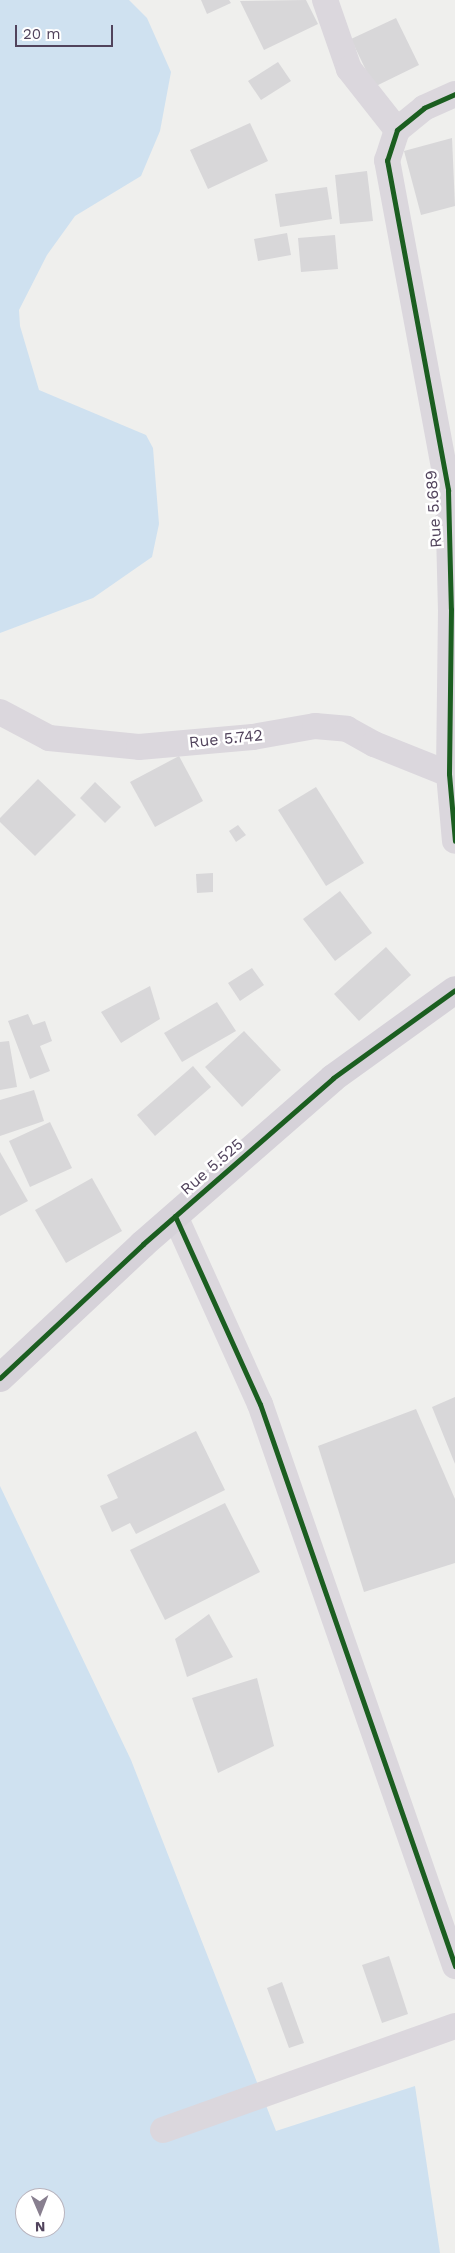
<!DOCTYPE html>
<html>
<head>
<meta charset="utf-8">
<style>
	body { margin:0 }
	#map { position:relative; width:455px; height:2253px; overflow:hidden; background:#efefed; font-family:"Work Sans",sans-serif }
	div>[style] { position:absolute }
	.green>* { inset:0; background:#cfe1f0 }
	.building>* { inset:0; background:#d8d7d9 }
	.street>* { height:26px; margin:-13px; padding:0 13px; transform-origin:13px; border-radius:13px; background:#dbd7dd }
	.secondary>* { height:28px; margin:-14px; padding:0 14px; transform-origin:14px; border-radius:14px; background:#d6d2d9 }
	.cycleway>* { height:5px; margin:-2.5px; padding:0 2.5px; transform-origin:2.5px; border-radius:2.5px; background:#1b5e20 }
	span { translate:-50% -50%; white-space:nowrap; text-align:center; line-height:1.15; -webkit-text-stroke:5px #fff; paint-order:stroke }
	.street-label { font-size:16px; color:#51435c }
	.north { position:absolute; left:15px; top:2188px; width:50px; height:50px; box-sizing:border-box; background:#fff; border:1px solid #b9b4be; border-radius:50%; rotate:179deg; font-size:14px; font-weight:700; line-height:20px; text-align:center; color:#51435c }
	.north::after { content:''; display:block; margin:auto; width:18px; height:22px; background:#887f8f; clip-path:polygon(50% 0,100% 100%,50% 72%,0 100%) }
	.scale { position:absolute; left:15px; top:25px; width:98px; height:22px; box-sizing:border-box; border:2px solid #51435c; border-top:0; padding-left:6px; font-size:15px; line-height:18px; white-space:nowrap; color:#51435c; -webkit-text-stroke:4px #fff; paint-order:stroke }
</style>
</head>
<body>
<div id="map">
	<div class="green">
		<i style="clip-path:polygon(0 0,129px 0,147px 18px,171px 72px,160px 131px,141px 176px,75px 216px,47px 255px,19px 310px,20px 326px,39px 390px,146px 435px,153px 448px,159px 524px,152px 557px,93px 598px,0 633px)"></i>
		<i style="clip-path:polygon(evenodd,0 1486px,131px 1760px,276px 2131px,415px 2086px,440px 2253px,0 2253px,0 1486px,25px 2198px,55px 2198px,55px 2228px,25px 2228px,25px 2198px)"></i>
	</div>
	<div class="building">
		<i style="clip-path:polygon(201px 0,229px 0,231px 3px,207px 14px)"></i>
		<i style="clip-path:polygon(306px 0,318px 24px,264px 50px,240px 1px)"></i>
		<i style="clip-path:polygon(396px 18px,419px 65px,374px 87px,351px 39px)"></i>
		<i style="clip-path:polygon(278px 62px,291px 81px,261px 100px,248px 81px)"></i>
		<i style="clip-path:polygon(250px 123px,268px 161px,208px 189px,190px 150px)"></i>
		<i style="clip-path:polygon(452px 138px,455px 206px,421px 215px,404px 151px)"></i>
		<i style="clip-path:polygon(367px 171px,373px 221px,340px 224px,335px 175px)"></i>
		<i style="clip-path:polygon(327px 187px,332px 219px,280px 227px,275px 194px)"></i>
		<i style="clip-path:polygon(287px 233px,291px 255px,258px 261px,254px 239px)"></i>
		<i style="clip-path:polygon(335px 235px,338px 269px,301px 272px,298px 238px)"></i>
		<i style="clip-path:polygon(179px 756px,203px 801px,155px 827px,130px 782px)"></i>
		<i style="clip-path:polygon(38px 779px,76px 815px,35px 856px,0 822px,0 818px)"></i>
		<i style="clip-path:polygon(95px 782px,121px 807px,105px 823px,80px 798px)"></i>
		<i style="clip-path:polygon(316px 787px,364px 863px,326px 886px,278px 810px)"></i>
		<i style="clip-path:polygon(238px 825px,246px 835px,236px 842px,229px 831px)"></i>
		<i style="clip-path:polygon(213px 873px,213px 892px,197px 893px,196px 874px)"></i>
		<i style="clip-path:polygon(340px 891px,372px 933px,335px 961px,303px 919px)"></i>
		<i style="clip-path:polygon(386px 947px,411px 975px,359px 1021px,334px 994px)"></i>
		<i style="clip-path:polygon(252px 968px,264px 985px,240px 1001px,228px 983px)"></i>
		<i style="clip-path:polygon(150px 986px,160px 1019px,121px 1043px,101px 1012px)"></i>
		<i style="clip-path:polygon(217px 1002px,236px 1031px,182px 1062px,164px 1033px)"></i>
		<i style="clip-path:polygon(28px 1014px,33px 1025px,45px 1021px,52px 1041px,40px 1046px,50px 1071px,30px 1079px,8px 1021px)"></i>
		<i style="clip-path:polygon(244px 1031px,281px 1070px,242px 1107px,205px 1067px)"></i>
		<i style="clip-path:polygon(9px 1041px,17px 1087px,0 1090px,0 1042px)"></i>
		<i style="clip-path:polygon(193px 1066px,211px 1087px,155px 1136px,137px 1115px)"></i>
		<i style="clip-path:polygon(34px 1090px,44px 1121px,0 1136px,0 1100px)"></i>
		<i style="clip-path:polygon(50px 1122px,72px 1168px,30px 1187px,9px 1141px)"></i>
		<i style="clip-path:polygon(0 1152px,28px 1201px,0 1216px)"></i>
		<i style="clip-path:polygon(92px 1178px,122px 1231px,66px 1263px,35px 1210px)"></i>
		<i style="clip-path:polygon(455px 1397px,455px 1464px,432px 1407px)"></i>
		<i style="clip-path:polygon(416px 1409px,455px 1499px,455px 1563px,364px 1592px,318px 1446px)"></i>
		<i style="clip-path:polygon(196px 1431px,225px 1490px,136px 1534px,130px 1523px,112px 1532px,100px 1506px,118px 1498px,107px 1475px)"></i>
		<i style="clip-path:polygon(225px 1503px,260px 1572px,165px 1620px,130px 1550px)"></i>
		<i style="clip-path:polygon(209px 1614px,233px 1657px,187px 1677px,175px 1639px)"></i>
		<i style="clip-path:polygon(257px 1678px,274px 1746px,218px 1773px,192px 1698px)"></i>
		<i style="clip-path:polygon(389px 1956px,408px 2014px,382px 2023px,362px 1965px)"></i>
		<i style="clip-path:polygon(282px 1982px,304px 2043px,289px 2048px,267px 1988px)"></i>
	</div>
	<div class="street">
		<i style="left:325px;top:0;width:73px;rotate:70.8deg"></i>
		<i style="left:349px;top:69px;width:78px;rotate:51.8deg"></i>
		<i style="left:455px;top:94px;width:34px;rotate:156deg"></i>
		<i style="left:424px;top:108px;width:35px;rotate:141deg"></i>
		<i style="left:397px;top:130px;width:32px;rotate:108deg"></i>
		<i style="left:387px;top:160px;width:336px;rotate:79.5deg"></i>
		<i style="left:448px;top:490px;width:119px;rotate:88.6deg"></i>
		<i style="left:451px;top:609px;width:165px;rotate:90.7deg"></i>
		<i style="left:449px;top:774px;width:67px;rotate:84.9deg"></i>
		<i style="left:0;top:712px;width:55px;rotate:28deg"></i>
		<i style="left:49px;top:738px;width:90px;rotate:5.7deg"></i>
		<i style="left:139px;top:747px;width:114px;rotate:-5deg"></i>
		<i style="left:253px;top:737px;width:63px;rotate:-10.1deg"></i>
		<i style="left:315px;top:726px;width:32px;rotate:5deg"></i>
		<i style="left:347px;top:729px;width:31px;rotate:29deg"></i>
		<i style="left:374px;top:744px;width:81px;rotate:21.8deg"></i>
		<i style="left:175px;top:1216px;width:206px;rotate:65.7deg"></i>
		<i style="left:260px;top:1404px;width:595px;rotate:70.86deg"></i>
		<i style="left:163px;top:2130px;width:310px;rotate:-19.6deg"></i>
	</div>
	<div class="secondary">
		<i style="left:0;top:1378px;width:196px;rotate:-43.1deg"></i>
		<i style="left:143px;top:1244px;width:252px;rotate:-41.1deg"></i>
		<i style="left:333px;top:1078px;width:150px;rotate:-35.8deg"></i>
	</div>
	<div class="cycleway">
		<i style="left:455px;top:94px;width:34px;rotate:156deg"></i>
		<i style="left:424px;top:108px;width:35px;rotate:141deg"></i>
		<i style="left:397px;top:130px;width:32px;rotate:108deg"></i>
		<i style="left:387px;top:160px;width:336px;rotate:79.5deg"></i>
		<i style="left:448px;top:490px;width:119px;rotate:88.6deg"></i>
		<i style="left:451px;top:609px;width:165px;rotate:90.7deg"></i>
		<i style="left:449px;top:774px;width:67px;rotate:84.9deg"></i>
		<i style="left:175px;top:1216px;width:206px;rotate:65.7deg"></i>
		<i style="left:260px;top:1404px;width:595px;rotate:70.86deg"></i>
		<i style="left:0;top:1378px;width:196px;rotate:-43.1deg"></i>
		<i style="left:143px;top:1244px;width:252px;rotate:-41.1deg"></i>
		<i style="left:333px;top:1078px;width:150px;rotate:-35.8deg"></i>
	</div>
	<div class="street-label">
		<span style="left:434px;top:509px;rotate:-94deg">Rue 5.689</span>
		<span style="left:226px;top:739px;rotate:-6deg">Rue 5.742</span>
		<span style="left:212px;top:1167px;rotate:-41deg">Rue 5.525</span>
	</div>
	<div class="north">N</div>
	<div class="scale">20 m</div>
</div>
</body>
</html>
